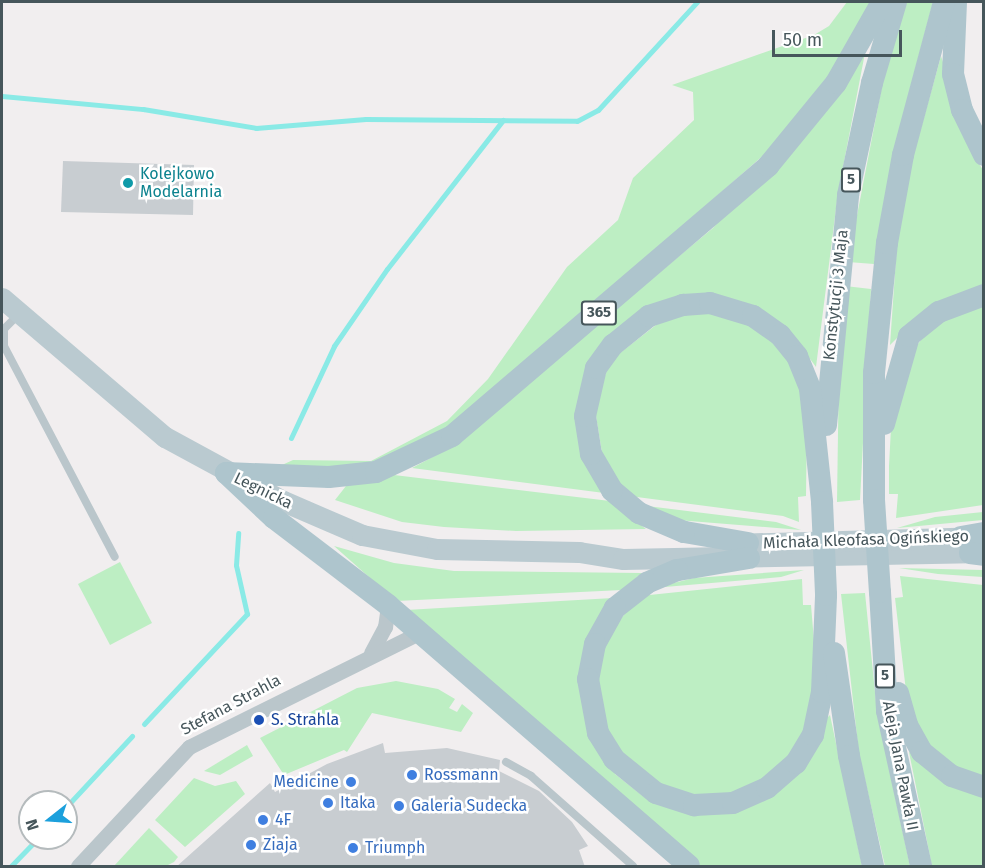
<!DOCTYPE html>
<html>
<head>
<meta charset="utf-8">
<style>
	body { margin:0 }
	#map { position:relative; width:985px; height:868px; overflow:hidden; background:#f1eeef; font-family:"Fira Sans",sans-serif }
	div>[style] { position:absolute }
	.green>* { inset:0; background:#bdeec3 }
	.stream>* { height:5px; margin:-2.5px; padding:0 2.5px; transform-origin:2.5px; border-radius:2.5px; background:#8aeae6 }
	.building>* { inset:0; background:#c8cdd1 }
	.lane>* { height:8px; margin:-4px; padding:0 4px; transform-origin:4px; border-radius:4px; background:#bac6cb }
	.street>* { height:15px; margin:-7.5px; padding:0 7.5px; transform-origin:7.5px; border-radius:7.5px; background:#bac6cb }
	.secondary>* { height:21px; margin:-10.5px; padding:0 10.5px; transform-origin:10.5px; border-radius:10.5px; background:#bacad0 }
	.primary>* { height:22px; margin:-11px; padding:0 11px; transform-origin:11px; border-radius:11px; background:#aec5cd }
	.primary-bridge>* { height:22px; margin:-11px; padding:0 11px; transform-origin:11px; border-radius:11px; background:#aec5cd }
	.dots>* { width:16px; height:16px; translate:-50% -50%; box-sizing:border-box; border:3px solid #fff; border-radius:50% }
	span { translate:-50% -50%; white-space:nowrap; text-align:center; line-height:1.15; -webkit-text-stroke:5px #fff; paint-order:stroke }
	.shield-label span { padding:2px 4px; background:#fff; border:2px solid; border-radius:4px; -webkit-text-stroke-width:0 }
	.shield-label { font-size:15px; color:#46565b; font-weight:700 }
	.culture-label { font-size:16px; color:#0d838f }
	.left { translate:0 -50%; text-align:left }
	.street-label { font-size:16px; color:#46565b }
	.transit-label { font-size:16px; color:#164399 }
	.shop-label { font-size:16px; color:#366cbe }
	.right { translate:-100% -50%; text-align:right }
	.frame { position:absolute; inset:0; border:3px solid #46565b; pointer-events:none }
	.north { position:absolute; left:18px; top:790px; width:60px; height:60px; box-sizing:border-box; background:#fff; border:2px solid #b5bbbd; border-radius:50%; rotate:253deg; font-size:16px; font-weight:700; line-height:24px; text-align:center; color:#46565b }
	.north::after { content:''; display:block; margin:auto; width:21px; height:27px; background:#1ca0dc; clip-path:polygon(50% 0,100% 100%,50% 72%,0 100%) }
	.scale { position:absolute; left:772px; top:30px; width:130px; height:27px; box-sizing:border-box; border:3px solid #46565b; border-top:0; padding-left:8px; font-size:18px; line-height:21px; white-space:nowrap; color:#46565b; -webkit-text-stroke:4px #fff; paint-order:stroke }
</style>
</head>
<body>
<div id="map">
	<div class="green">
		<i style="clip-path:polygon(847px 2px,874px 2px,851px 44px,782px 139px,470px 412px,405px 453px,347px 468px,282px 465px,293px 460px,371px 461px,447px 421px,488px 379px,567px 267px,618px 220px,633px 178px,694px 120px,693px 92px,672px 85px,814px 35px,829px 26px)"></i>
		<i style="clip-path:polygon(906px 2px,933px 2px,893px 153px,874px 264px,848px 262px,882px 86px)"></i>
		<i style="clip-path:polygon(865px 53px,838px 193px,816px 367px,805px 352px,695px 295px,588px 365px,604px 493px,412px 468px,444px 451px,713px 228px)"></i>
		<i style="clip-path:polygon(941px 56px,974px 156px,983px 170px,983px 286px,904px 331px,890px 345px,897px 244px,913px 157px)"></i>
		<i style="clip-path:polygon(845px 286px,871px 289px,860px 500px,837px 502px,839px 363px)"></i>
		<i style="clip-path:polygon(983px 303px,983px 505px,896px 518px,898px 494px,889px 494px,889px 466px,893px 389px,899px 368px,932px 326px)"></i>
		<i style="clip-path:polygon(709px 311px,761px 330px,795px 368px,807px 418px,806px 496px,798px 497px,799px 522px,783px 516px,629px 496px,604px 465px,594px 404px,611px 360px,665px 318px)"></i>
		<i style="clip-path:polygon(394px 475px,610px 501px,646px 529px,516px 531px,444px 527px,402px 522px,335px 500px,346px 486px)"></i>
		<i style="clip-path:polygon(647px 506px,776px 522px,801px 530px,677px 520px)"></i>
		<i style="clip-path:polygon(983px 512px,983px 520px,897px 528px,935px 517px)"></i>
		<i style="clip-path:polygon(334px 546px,394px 563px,454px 571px,642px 573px,622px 590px,396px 601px)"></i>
		<i style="clip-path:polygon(120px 562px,152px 623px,110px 645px,78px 584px)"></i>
		<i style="clip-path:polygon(899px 568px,983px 570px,983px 577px,938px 574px)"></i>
		<i style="clip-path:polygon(804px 570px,781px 577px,653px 588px,694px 578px)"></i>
		<i style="clip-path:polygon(900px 576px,983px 585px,983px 778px,961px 771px,928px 746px,908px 708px,895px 598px,903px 597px)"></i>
		<i style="clip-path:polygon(802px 579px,803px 605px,811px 605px,817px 677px,812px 710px,796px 750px,752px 788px,707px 798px,670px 790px,628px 762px,606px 729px,596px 689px,607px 635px,640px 596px)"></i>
		<i style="clip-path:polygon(865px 593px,877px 712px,910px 866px,885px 866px,859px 754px,841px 594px)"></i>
		<i style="clip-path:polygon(613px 598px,587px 641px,615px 774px,644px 797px,734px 811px,830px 715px,862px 866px,701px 866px,406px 610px)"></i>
		<i style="clip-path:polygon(396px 681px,438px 689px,455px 699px,449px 708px,457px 712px,462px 704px,473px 713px,461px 732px,372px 713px,347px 752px,344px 750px,284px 775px,260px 738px,357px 688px)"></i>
		<i style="clip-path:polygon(247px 745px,253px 756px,220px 775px,204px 771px)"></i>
		<i style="clip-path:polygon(909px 752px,983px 795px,983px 866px,932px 866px)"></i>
		<i style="clip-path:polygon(194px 778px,215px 786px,236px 781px,245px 794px,185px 847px,155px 820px)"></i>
		<i style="clip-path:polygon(149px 828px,178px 857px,174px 862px,166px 866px,114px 866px)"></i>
	</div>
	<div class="stream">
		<i style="left:2px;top:96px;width:142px;rotate:5.3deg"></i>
		<i style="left:143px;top:109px;width:115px;rotate:9.5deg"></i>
		<i style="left:256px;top:128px;width:110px;rotate:-4.7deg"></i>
		<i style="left:366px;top:119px;width:211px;rotate:0.5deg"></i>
		<i style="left:577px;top:121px;width:24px;rotate:-28deg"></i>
		<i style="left:598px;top:110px;width:147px;rotate:-47.5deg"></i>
		<i style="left:291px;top:438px;width:102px;rotate:-64.9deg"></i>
		<i style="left:334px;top:346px;width:93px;rotate:-55.5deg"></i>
		<i style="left:387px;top:269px;width:189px;rotate:-52.1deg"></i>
		<i style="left:144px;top:724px;width:151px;rotate:-46.9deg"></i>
		<i style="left:247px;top:614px;width:50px;rotate:-102.7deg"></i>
		<i style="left:236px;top:565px;width:32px;rotate:-86deg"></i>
		<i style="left:66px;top:807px;width:97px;rotate:-47.1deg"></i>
		<i style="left:11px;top:866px;width:39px;rotate:-46deg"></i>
	</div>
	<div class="building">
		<i style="clip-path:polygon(63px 161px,194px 165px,193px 215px,61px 212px)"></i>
		<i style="clip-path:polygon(383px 743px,385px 753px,447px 748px,500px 760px,499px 771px,539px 791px,572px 822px,588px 846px,579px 850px,585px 867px,176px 867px,270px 783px,275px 792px,327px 764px)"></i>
	</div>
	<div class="lane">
		<i style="left:18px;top:315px;width:20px;rotate:135deg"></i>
		<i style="left:4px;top:329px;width:17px;rotate:90deg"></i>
		<i style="left:4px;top:346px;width:238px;rotate:62.3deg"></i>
		<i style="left:506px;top:762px;width:29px;rotate:29deg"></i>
		<i style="left:531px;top:776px;width:136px;rotate:41.4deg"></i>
	</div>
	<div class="street">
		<i style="left:371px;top:653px;width:30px;rotate:-62deg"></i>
		<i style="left:385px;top:627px;width:22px;rotate:-82deg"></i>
		<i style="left:78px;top:866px;width:163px;rotate:-47deg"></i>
		<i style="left:189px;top:747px;width:257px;rotate:-26.4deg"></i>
	</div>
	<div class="secondary">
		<i style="left:2px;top:298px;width:214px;rotate:40.5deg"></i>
		<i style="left:165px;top:437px;width:134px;rotate:28.5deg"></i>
		<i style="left:283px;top:501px;width:86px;rotate:23.3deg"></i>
		<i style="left:362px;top:535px;width:76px;rotate:10.6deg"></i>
		<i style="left:437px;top:549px;width:142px;rotate:1.2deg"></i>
		<i style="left:579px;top:552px;width:45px;rotate:9deg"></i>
		<i style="left:623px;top:559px;width:361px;rotate:-1.1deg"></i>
		<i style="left:732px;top:544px;width:245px;rotate:-1.6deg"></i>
	</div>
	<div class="primary">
		<i style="left:956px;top:2px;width:72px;rotate:92.4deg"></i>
		<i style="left:953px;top:74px;width:37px;rotate:76deg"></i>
		<i style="left:962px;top:110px;width:50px;rotate:63.9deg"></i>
		<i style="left:884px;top:424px;width:91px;rotate:-74.1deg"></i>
		<i style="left:909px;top:336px;width:38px;rotate:-39deg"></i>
		<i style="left:939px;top:312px;width:48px;rotate:-20.7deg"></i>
		<i style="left:826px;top:425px;width:231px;rotate:-84.5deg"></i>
		<i style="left:848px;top:195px;width:115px;rotate:-77.9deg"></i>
		<i style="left:872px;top:83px;width:84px;rotate:-73.5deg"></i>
		<i style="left:226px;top:473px;width:103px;rotate:2.2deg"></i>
		<i style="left:329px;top:477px;width:47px;rotate:-6.1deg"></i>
		<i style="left:376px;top:472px;width:84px;rotate:-25.3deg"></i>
		<i style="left:452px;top:436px;width:416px;rotate:-40.5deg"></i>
		<i style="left:768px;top:166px;width:107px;rotate:-50.7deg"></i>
		<i style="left:836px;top:83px;width:93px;rotate:-60.4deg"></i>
		<i style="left:226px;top:473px;width:66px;rotate:43.2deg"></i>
		<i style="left:274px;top:518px;width:143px;rotate:37.3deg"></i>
		<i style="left:388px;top:605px;width:398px;rotate:40.9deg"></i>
		<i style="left:874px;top:500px;width:127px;rotate:-90deg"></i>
		<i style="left:874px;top:373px;width:131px;rotate:-84.3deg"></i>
		<i style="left:887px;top:243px;width:89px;rotate:-79.7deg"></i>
		<i style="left:903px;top:155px;width:158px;rotate:-75deg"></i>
		<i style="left:961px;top:537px;width:23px;rotate:-10deg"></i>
		<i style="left:748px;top:543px;width:65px;rotate:-170.2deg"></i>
		<i style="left:684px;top:532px;width:49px;rotate:-157.1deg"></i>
		<i style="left:639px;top:513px;width:35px;rotate:-140deg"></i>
		<i style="left:612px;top:490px;width:42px;rotate:-120.3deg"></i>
		<i style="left:591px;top:454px;width:38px;rotate:-99deg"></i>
		<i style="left:585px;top:416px;width:49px;rotate:-77.1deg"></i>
		<i style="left:596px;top:368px;width:29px;rotate:-54deg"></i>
		<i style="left:613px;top:345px;width:46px;rotate:-38.9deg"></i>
		<i style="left:649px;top:316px;width:36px;rotate:-18deg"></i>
		<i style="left:683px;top:305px;width:27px;rotate:-4deg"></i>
		<i style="left:710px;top:303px;width:45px;rotate:16.8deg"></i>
		<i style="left:753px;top:316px;width:33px;rotate:35deg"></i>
		<i style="left:780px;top:335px;width:27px;rotate:51deg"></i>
		<i style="left:797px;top:356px;width:35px;rotate:68deg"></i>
		<i style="left:810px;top:389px;width:114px;rotate:83.9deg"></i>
		<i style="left:970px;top:553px;width:14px;rotate:8deg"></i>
		<i style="left:749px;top:558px;width:73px;rotate:170.5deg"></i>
		<i style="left:677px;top:570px;width:33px;rotate:157deg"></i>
		<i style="left:647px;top:583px;width:41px;rotate:142deg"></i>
		<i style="left:615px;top:608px;width:41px;rotate:119.1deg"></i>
		<i style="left:595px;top:644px;width:36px;rotate:101deg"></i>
		<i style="left:588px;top:679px;width:55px;rotate:79.5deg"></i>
		<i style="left:598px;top:733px;width:31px;rotate:58deg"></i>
		<i style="left:614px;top:759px;width:54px;rotate:39deg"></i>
		<i style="left:656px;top:793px;width:40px;rotate:18deg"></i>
		<i style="left:694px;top:805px;width:39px;rotate:-3deg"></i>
		<i style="left:733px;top:803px;width:37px;rotate:-24deg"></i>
		<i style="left:767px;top:788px;width:38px;rotate:-41deg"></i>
		<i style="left:796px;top:763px;width:33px;rotate:-59deg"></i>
		<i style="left:813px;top:735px;width:44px;rotate:-78.2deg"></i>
		<i style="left:822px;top:692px;width:97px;rotate:-87.6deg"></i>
		<i style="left:880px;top:592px;width:119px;rotate:86.6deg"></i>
		<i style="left:887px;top:711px;width:159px;rotate:77.6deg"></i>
		<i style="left:834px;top:653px;width:104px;rotate:81.7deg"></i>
		<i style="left:849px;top:756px;width:113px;rotate:77.7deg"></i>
		<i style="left:898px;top:693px;width:33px;rotate:74deg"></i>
		<i style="left:907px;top:725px;width:31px;rotate:61deg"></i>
		<i style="left:922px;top:752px;width:38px;rotate:39deg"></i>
		<i style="left:952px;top:776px;width:34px;rotate:19deg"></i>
	</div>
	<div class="primary-bridge">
		<i style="left:874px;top:500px;width:92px;rotate:86.3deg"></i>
		<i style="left:822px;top:502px;width:93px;rotate:87.5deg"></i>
	</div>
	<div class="dots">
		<i style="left:128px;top:183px;background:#0f9aa8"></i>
		<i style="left:259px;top:720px;background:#1a4fb4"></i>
		<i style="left:412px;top:775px;background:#3f7fe0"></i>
		<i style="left:351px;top:782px;background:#3f7fe0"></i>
		<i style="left:328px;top:803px;background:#3f7fe0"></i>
		<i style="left:399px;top:806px;background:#3f7fe0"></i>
		<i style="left:263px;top:820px;background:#3f7fe0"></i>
		<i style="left:251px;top:845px;background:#3f7fe0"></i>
		<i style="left:353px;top:848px;background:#3f7fe0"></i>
	</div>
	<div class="shield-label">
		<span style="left:851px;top:180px">5</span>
		<span style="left:599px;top:313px">365</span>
		<span style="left:885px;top:676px">5</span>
	</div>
	<div class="culture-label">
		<span class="left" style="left:140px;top:183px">Kolejkowo<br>Modelarnia</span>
	</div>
	<div class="street-label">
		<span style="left:836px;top:295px;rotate:-84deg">Konstytucji 3 Maja</span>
		<span style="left:263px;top:491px;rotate:26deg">Legnicka</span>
		<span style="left:866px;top:540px;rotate:-2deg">Michała Kleofasa Ogińskiego</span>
		<span style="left:231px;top:705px;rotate:-28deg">Stefana Strahla</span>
		<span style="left:900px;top:766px;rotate:79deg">Aleja Jana Pawła II</span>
	</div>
	<div class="transit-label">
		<span class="left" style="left:271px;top:720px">S. Strahla</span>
	</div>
	<div class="shop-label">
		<span class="left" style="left:424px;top:775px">Rossmann</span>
		<span class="right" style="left:339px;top:782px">Medicine</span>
		<span class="left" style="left:340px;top:803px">Itaka</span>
		<span class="left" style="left:411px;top:806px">Galeria Sudecka</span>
		<span class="left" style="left:275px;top:820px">4F</span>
		<span class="left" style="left:263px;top:845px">Ziaja</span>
		<span class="left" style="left:365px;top:848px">Triumph</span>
	</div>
	<div class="frame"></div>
	<div class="north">N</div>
	<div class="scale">50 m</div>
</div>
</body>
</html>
